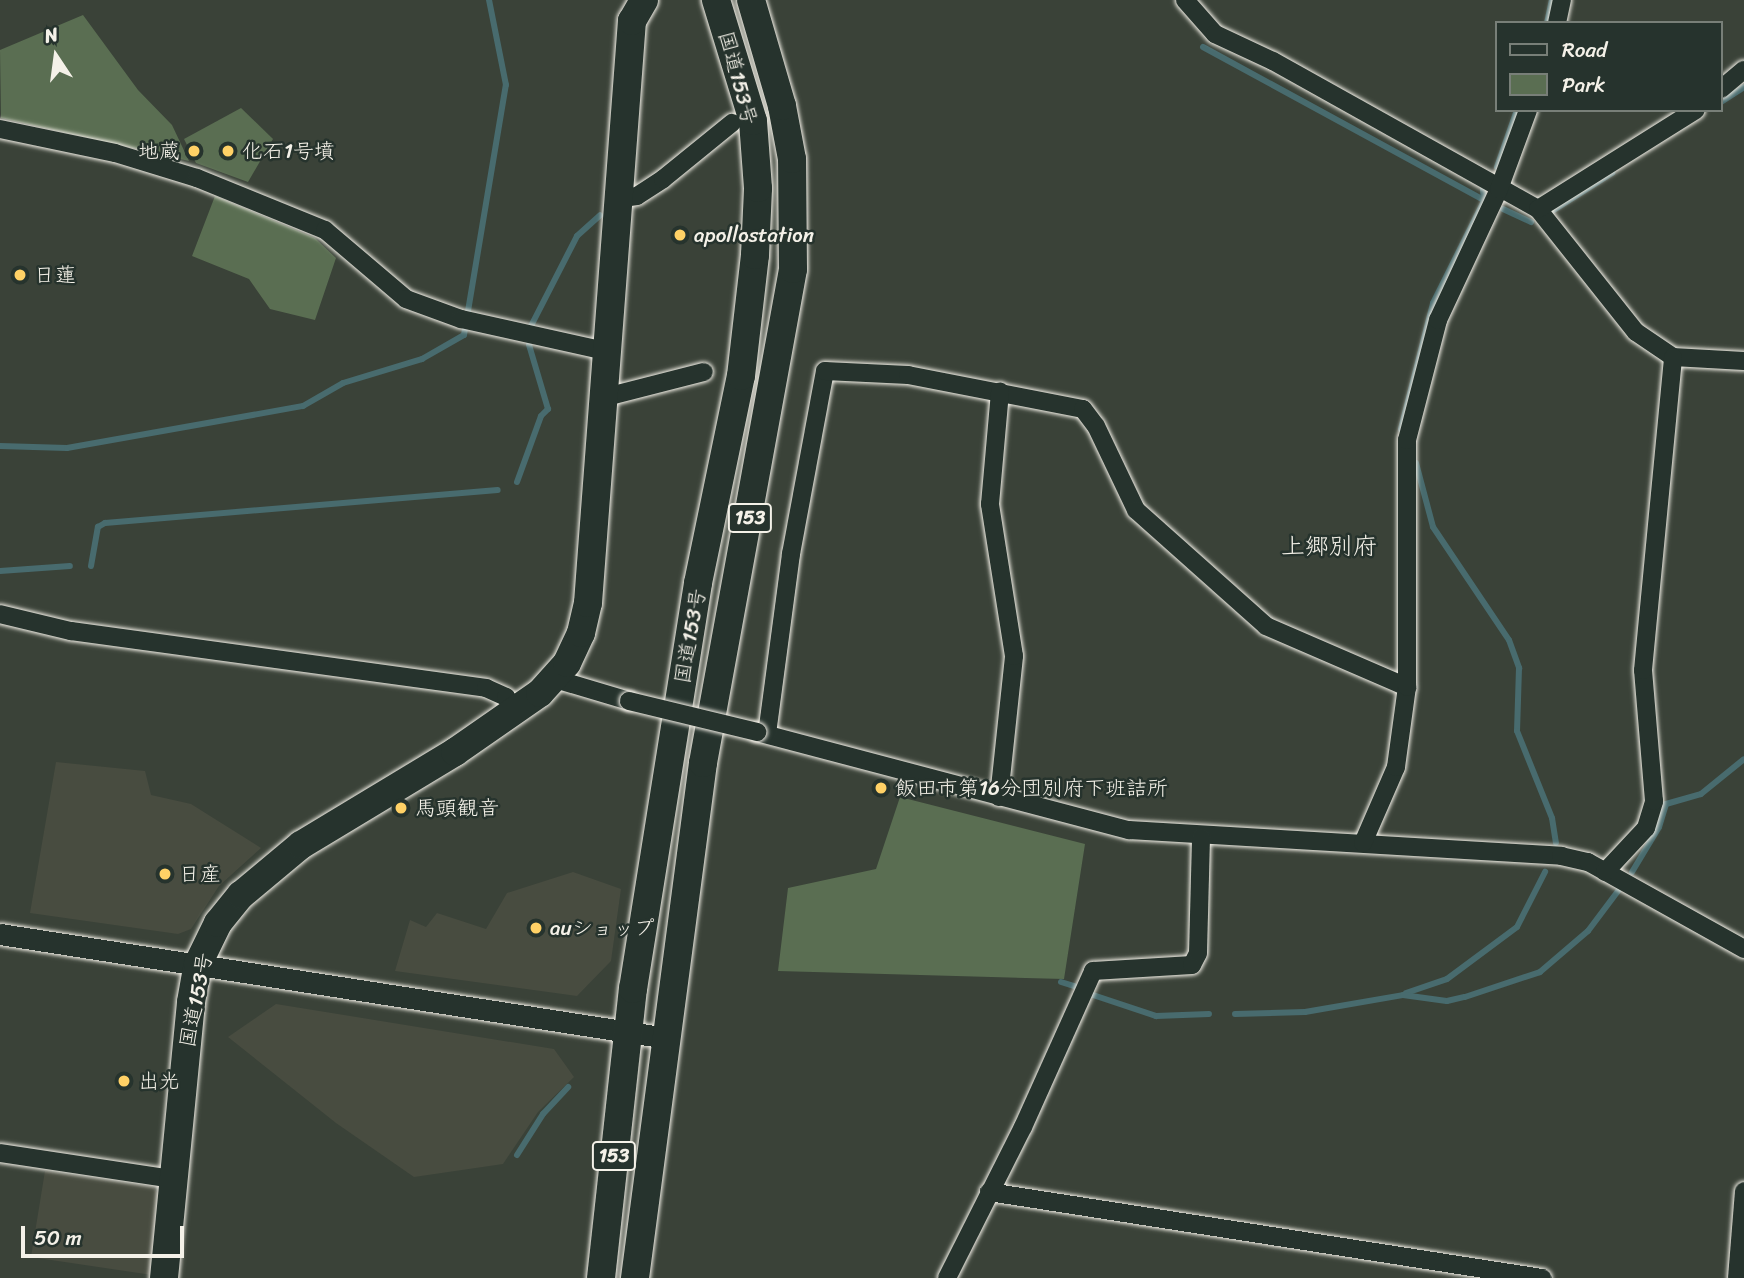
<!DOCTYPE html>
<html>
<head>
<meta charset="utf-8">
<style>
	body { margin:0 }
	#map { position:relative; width:1744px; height:1278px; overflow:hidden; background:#3a4238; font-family:Sriracha,"Klee One",sans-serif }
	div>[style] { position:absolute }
	.built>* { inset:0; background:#484c40 }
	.green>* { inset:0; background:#5a6e52 }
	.stream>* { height:6px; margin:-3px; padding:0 3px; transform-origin:3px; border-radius:3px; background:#486b6e }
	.roads { filter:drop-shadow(0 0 2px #f4f1e8) drop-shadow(0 0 2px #f4f1e8) }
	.minor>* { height:18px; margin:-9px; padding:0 9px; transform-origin:9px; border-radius:9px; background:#26332d }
	.tertiary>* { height:21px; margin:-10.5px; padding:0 10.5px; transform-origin:10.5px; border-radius:10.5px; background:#26332d }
	.trunk>* { height:28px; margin:-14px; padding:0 14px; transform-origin:14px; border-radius:14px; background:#26332d }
	.bridges { filter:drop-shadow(0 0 2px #f4f1e8) drop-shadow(0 0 2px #f4f1e8) }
	.minor-bridge>* { height:18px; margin:-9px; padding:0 9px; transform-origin:9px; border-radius:9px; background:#26332d }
	.dots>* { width:19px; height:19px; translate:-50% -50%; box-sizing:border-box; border:4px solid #26332d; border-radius:50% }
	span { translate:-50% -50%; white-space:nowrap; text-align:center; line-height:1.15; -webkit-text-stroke:5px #26332d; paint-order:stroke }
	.shield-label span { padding:2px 5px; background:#26332d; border:2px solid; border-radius:5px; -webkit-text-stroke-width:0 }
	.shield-label { font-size:19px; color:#f4f1e8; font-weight:700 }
	.street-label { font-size:21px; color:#f4f1e8 }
	.poi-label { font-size:21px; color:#f4f1e8 }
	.right { translate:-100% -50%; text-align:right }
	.left { translate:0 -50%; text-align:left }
	.quarter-label { font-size:24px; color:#f4f1e8 }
	.legend { position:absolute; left:1495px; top:21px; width:228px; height:91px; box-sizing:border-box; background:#26332d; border:2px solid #787f78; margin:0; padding:9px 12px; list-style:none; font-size:21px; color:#f4f1e8 }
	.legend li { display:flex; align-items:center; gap:14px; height:35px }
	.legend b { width:35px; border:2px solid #787f78 }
	.north { position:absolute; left:21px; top:21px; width:70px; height:70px; -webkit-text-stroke:5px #26332d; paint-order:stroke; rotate:347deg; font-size:19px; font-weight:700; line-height:28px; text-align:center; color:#f4f1e8 }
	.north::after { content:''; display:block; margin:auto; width:24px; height:32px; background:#f4f1e8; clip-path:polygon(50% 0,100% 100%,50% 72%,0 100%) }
	.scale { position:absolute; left:21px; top:1226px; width:163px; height:32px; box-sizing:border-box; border:4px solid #f4f1e8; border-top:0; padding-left:9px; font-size:21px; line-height:24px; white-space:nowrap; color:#f4f1e8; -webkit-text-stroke:5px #26332d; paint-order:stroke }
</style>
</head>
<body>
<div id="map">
	<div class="built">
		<i style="clip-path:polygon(56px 762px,145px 771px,151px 795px,191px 804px,261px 848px,219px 886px,191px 929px,178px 934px,30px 913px)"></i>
		<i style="clip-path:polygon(573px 872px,621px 889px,611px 961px,577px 996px,395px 971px,410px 920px,426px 927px,437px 913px,486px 929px,507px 893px)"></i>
		<i style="clip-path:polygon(276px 1004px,554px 1049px,574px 1077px,538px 1112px,503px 1164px,414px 1177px,336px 1123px,228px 1037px)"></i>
		<i style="clip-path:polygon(45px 1171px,153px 1187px,160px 1197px,152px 1275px,31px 1257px)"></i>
	</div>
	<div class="green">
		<i style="clip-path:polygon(83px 15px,138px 90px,172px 125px,189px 161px,1px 118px,0 50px)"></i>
		<i style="clip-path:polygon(241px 108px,273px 139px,248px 182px,196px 163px,184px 139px)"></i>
		<i style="clip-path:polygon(215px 196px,315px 238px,336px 258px,315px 320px,270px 309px,249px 279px,192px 256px)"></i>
		<i style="clip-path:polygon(900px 797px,1085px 844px,1064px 979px,778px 971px,788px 888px,876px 869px)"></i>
	</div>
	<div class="stream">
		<i style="left:1547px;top:23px;width:24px;rotate:-78deg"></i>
		<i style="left:1203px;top:47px;width:320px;rotate:28.6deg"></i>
		<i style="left:1721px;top:102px;width:27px;rotate:-33deg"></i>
		<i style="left:1497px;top:167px;width:60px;rotate:-70.7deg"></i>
		<i style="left:1503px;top:209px;width:31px;rotate:25deg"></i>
		<i style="left:1549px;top:213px;width:75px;rotate:-32.4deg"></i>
		<i style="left:531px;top:326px;width:101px;rotate:-62.9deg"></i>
		<i style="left:577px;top:236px;width:31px;rotate:-42deg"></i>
		<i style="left:1401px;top:429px;width:130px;rotate:-75.7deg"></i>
		<i style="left:1433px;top:303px;width:114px;rotate:-63.4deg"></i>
		<i style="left:1484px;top:201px;width:12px;rotate:-95deg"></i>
		<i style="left:0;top:446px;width:67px;rotate:1.7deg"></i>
		<i style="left:67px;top:448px;width:240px;rotate:-10.1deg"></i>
		<i style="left:303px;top:406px;width:46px;rotate:-29.9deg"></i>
		<i style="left:343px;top:383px;width:83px;rotate:-16.9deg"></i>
		<i style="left:422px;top:359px;width:48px;rotate:-29.7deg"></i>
		<i style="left:464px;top:335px;width:254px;rotate:-80.5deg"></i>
		<i style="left:506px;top:85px;width:87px;rotate:-101.3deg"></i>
		<i style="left:1416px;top:463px;width:66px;rotate:75.1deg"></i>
		<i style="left:1433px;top:527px;width:136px;rotate:56.1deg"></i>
		<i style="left:1509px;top:640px;width:30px;rotate:70deg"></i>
		<i style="left:1519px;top:668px;width:63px;rotate:91.8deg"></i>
		<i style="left:1517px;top:731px;width:94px;rotate:68.1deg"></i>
		<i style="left:1552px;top:818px;width:25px;rotate:81deg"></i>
		<i style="left:517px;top:482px;width:70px;rotate:-70deg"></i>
		<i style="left:541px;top:416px;width:10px;rotate:-45deg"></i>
		<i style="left:548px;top:409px;width:67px;rotate:-106.5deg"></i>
		<i style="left:91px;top:566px;width:40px;rotate:-80deg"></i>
		<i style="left:98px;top:527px;width:8px;rotate:-30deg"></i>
		<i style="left:105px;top:523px;width:394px;rotate:-4.8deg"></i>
		<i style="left:0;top:571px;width:70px;rotate:-4.1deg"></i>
		<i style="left:1632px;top:872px;width:52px;rotate:-59deg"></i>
		<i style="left:1659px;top:827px;width:24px;rotate:-73deg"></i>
		<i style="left:1666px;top:804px;width:36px;rotate:-16deg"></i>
		<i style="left:1701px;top:794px;width:55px;rotate:-39.1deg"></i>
		<i style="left:1061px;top:982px;width:14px;rotate:17deg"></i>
		<i style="left:1406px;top:993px;width:43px;rotate:-18.9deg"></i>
		<i style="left:1447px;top:979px;width:87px;rotate:-36.6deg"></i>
		<i style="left:1517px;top:927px;width:62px;rotate:-63deg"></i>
		<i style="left:1090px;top:994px;width:70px;rotate:18.4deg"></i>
		<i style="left:1156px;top:1016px;width:53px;rotate:-2.2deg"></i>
		<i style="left:1235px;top:1014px;width:70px;rotate:-1.6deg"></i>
		<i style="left:1305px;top:1012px;width:99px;rotate:-9.8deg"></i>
		<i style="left:1403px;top:995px;width:44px;rotate:7.8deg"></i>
		<i style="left:1447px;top:1001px;width:18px;rotate:-13deg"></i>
		<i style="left:1465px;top:997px;width:79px;rotate:-18.4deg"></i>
		<i style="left:1540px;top:972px;width:63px;rotate:-40.5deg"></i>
		<i style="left:1588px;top:931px;width:50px;rotate:-53.1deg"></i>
		<i style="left:517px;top:1155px;width:49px;rotate:-57.6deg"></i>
		<i style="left:543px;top:1114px;width:37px;rotate:-47deg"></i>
	</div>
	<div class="roads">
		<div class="minor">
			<i style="left:1185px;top:0;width:45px;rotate:48.6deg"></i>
			<i style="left:1215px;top:34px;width:64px;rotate:25deg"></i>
			<i style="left:1273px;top:61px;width:304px;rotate:29.2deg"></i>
			<i style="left:1538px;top:209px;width:157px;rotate:51.5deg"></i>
			<i style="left:1636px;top:332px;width:45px;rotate:34deg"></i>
			<i style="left:1673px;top:357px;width:71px;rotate:3.2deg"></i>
			<i style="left:1557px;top:23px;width:24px;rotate:-78deg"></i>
			<i style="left:1721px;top:89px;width:30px;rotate:-40deg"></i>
			<i style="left:0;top:129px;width:117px;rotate:11.8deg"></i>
			<i style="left:115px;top:153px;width:86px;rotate:17deg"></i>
			<i style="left:197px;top:178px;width:138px;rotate:22.1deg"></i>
			<i style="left:325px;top:230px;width:106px;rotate:40.4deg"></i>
			<i style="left:406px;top:299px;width:59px;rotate:20deg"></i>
			<i style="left:461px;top:319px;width:148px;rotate:12.5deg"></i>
			<i style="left:616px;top:199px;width:21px;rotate:-8deg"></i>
			<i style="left:637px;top:196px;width:31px;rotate:-33deg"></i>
			<i style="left:663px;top:179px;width:89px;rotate:-39.1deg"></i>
			<i style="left:1538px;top:209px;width:186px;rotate:-32.1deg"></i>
			<i style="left:602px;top:398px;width:105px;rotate:-14.3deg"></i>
			<i style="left:0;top:614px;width:73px;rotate:13.5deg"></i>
			<i style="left:71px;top:631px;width:419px;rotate:7.8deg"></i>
			<i style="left:486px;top:688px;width:22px;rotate:24deg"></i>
			<i style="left:506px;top:697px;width:17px;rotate:59deg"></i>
			<i style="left:555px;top:679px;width:77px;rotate:16.6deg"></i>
			<i style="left:757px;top:732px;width:385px;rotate:14.8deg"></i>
			<i style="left:1129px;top:830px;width:433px;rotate:3.4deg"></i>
			<i style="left:1561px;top:856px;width:28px;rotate:13deg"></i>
			<i style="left:1588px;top:862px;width:179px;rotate:29.1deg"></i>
			<i style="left:767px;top:734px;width:182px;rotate:-82.4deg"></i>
			<i style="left:791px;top:554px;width:186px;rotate:-79.5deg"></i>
			<i style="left:825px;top:371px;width:83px;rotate:2.8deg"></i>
			<i style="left:908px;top:375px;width:178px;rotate:11deg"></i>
			<i style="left:1083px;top:409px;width:21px;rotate:53deg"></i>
			<i style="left:1096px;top:426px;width:93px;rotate:64.5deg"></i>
			<i style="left:1136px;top:510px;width:174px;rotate:41.7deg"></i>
			<i style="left:1266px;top:626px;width:154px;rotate:23.4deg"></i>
			<i style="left:999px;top:797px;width:142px;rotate:-83.9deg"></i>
			<i style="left:1014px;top:656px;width:154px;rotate:-99deg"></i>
			<i style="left:990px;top:504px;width:113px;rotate:-84.9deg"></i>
			<i style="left:1363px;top:843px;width:83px;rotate:-66.5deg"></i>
			<i style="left:1396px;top:767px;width:81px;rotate:-82.2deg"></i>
			<i style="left:1407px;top:687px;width:247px;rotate:-90deg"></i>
			<i style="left:1407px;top:440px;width:124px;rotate:-75.5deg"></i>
			<i style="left:1438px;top:320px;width:145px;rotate:-65deg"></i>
			<i style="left:1499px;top:189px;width:84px;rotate:-69.8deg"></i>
			<i style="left:1605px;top:872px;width:60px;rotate:-47deg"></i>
			<i style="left:1646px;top:828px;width:28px;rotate:-73deg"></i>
			<i style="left:1654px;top:801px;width:131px;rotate:-94.8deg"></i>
			<i style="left:1643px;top:670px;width:314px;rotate:-84.5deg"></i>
			<i style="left:0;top:1153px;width:173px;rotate:8.6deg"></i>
			<i style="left:989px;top:1192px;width:560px;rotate:8.84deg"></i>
			<i style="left:947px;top:1278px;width:169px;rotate:-63.3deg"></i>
			<i style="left:1023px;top:1127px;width:171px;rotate:-65.8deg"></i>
			<i style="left:1093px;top:971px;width:99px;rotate:-3.5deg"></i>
			<i style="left:1192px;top:965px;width:13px;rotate:-63deg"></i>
			<i style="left:1198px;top:953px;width:116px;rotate:-88.5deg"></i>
			<i style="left:1737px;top:1278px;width:87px;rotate:-85.4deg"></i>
		</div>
		<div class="tertiary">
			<i style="left:0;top:934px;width:675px;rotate:8.86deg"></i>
		</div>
		<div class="trunk">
			<i style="left:164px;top:1278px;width:277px;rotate:-84.4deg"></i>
			<i style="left:191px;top:1002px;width:39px;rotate:-80deg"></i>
			<i style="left:198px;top:964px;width:46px;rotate:-64deg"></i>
			<i style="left:218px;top:923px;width:36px;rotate:-51deg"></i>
			<i style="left:241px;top:895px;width:78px;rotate:-39.8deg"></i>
			<i style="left:301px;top:845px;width:180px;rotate:-31.1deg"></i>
			<i style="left:455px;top:752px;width:103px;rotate:-34.8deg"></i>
			<i style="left:540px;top:693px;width:40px;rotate:-48deg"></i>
			<i style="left:567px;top:663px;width:33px;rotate:-65deg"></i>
			<i style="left:581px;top:633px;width:31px;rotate:-77deg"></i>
			<i style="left:588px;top:603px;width:584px;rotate:-85.68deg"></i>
			<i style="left:632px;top:21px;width:24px;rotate:-60deg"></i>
			<i style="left:601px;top:1278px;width:291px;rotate:-83.7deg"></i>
			<i style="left:633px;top:989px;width:411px;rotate:-80.9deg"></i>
			<i style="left:698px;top:583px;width:211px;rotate:-78.3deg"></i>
			<i style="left:741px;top:376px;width:122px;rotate:-83.4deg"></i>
			<i style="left:755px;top:255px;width:67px;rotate:-87.4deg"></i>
			<i style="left:758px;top:188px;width:67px;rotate:-94.3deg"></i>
			<i style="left:753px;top:121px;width:127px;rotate:-107deg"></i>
			<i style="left:635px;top:1278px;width:519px;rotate:-82.48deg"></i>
			<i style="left:703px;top:763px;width:502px;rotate:-79.67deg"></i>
			<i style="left:793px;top:269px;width:110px;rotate:-90.5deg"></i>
			<i style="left:792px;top:159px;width:54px;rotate:-100.7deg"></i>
			<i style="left:782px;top:106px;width:110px;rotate:-106.3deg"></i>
		</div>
	</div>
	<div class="bridges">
		<div class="minor-bridge">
			<i style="left:629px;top:701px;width:132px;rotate:13.6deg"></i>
		</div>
	</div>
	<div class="dots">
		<i style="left:194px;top:151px;background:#ffd166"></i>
		<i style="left:228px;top:151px;background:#ffd166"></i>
		<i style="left:680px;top:235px;background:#ffd166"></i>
		<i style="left:20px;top:275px;background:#ffd166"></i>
		<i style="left:881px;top:788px;background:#ffd166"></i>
		<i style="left:401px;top:808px;background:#ffd166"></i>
		<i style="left:165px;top:874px;background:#ffd166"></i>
		<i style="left:536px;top:928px;background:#ffd166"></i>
		<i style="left:124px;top:1081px;background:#ffd166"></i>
	</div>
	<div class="shield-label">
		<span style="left:750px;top:518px">153</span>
		<span style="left:614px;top:1156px">153</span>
	</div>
	<div class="street-label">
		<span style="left:738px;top:78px;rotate:75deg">国道153号</span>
		<span style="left:690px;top:636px;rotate:-80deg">国道153号</span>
		<span style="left:196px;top:1000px;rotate:-79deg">国道153号</span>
	</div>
	<div class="poi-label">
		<span class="right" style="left:180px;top:151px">地蔵</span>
		<span class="left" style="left:242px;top:151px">化石1号墳</span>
		<span class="left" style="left:694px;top:235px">apollostation</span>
		<span class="left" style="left:34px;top:275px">日蓮</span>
		<span class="left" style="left:895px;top:788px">飯田市第16分団別府下班詰所</span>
		<span class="left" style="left:415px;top:808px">馬頭観音</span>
		<span class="left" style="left:179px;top:874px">日産</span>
		<span class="left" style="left:550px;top:928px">auショップ</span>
		<span class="left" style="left:138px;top:1081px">出光</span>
	</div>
	<div class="quarter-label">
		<span style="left:1329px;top:547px">上郷別府</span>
	</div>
	<ul class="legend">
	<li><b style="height:9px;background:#26332d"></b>Road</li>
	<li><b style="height:19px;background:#5a6e52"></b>Park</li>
	</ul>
	<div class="north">N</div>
	<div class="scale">50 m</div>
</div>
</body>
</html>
